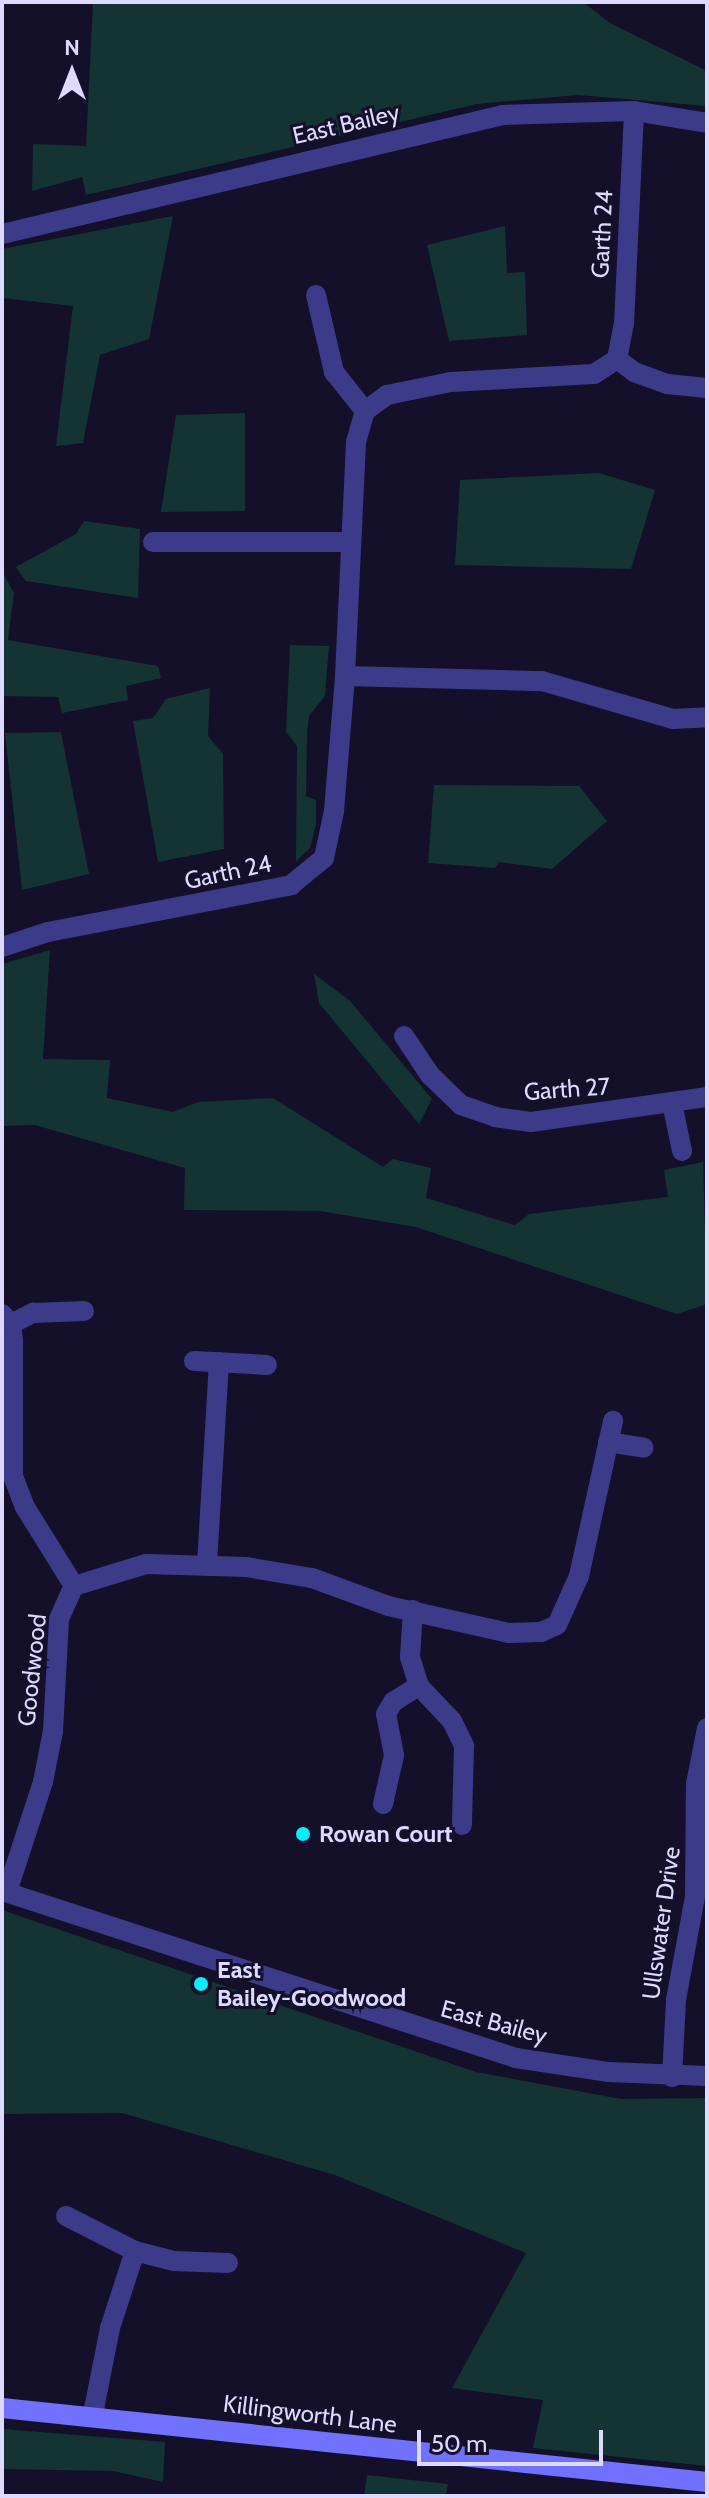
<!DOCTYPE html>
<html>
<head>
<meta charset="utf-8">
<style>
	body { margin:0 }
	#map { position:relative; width:709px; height:2498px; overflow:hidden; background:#14102a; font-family:Cabin,sans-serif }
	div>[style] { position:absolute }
	.green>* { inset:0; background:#133432 }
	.minor>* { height:20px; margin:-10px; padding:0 10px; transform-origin:10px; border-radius:10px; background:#3c3b89 }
	.tertiary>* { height:20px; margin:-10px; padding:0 10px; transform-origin:10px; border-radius:10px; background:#3c3b89 }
	.secondary>* { height:20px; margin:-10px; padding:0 10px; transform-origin:10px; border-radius:10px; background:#7071ff }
	.dots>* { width:22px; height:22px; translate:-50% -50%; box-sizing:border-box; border:4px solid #14102a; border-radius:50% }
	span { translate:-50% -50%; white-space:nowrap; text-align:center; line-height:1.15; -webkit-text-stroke:6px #14102a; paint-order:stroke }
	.street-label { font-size:24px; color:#ddd9ff }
	.poi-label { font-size:24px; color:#ddd9ff; font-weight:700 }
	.left { translate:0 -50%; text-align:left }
	.frame { position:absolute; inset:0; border:4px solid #ddd9ff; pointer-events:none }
	.north { position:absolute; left:32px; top:32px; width:80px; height:80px; -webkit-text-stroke:6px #14102a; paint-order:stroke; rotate:0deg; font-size:22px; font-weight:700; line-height:32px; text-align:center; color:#ddd9ff }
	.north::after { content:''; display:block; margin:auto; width:28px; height:36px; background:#ddd9ff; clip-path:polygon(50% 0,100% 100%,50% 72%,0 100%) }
	.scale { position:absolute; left:417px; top:2430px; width:186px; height:36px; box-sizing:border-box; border:4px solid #ddd9ff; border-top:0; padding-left:10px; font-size:24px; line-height:28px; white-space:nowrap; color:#ddd9ff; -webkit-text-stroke:6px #14102a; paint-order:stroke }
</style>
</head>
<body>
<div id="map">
	<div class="green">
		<i style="clip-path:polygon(93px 2px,583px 2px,610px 23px,707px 71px,707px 106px,578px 95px,477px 104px,86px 195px,82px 177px,32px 191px,33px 144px,86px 146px)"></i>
		<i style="clip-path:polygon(173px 216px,149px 339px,100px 355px,83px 443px,56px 446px,73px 306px,2px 298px,2px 249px)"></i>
		<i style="clip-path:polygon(505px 226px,507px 273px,525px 272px,527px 335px,449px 341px,427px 245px)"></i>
		<i style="clip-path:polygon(245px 413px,245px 511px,161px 512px,176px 415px)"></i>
		<i style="clip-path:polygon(599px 473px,655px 490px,631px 569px,455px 565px,460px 480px)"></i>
		<i style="clip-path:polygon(84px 521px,140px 529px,138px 598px,26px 581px,16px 567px,76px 534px)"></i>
		<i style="clip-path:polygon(3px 573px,14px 593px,8px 640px,158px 666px,161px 678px,126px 686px,128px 700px,62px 713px,58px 697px,2px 696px)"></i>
		<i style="clip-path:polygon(290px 645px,329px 646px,325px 696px,309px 716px,307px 731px,306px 796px,316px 800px,316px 824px,310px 848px,296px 861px,297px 746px,286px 732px)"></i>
		<i style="clip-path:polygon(210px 688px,208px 736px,223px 754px,224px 849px,158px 862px,133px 721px,153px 718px,166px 699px)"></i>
		<i style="clip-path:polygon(61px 732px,89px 874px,22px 890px,5px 733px)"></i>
		<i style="clip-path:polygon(434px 785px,579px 786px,607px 821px,552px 869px,499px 862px,495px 868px,428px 863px)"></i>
		<i style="clip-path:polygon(50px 950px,43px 1059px,110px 1060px,107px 1098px,173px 1112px,198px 1102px,273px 1098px,383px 1167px,393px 1159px,431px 1168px,426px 1198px,515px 1225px,529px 1214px,668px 1197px,664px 1170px,703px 1162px,707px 1304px,677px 1314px,416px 1227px,320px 1211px,184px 1210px,185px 1168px,35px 1125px,2px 1126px,2px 964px)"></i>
		<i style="clip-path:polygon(314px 974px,350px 1001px,432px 1099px,419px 1124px,319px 1003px)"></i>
		<i style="clip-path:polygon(2px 1910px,476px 2072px,621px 2099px,707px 2098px,707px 2466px,533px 2448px,543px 2400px,452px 2388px,526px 2253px,335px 2175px,122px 2113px,2px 2114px)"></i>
		<i style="clip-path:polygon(2px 2429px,165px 2442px,163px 2482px,113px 2471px,2px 2469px)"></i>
		<i style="clip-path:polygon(367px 2475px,448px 2484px,446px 2496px,364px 2496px)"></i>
	</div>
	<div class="minor">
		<i style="left:316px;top:295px;width:79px;rotate:76.8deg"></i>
		<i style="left:334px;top:372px;width:50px;rotate:51.5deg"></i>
		<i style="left:617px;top:359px;width:21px;rotate:37deg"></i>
		<i style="left:634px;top:372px;width:35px;rotate:20deg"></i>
		<i style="left:667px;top:384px;width:40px;rotate:5.7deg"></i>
		<i style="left:153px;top:542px;width:196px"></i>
		<i style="left:345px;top:676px;width:197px;rotate:1.5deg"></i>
		<i style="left:542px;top:681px;width:136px;rotate:16.2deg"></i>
		<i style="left:673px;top:719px;width:34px;rotate:-3deg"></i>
		<i style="left:2px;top:947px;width:48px;rotate:-18.1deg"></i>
		<i style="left:48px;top:932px;width:248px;rotate:-10.9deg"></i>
		<i style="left:291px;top:885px;width:43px;rotate:-39.3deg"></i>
		<i style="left:324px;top:858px;width:48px;rotate:-78deg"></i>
		<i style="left:334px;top:811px;width:135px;rotate:-85.3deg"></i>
		<i style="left:345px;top:676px;width:234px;rotate:-87.3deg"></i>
		<i style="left:356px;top:442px;width:32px;rotate:-74deg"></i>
		<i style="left:365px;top:411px;width:27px;rotate:-36deg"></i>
		<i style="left:387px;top:395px;width:65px;rotate:-11.5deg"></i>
		<i style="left:451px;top:382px;width:143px;rotate:-3.2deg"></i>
		<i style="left:594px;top:374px;width:27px;rotate:-33deg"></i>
		<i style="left:617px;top:359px;width:36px;rotate:-79deg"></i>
		<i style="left:624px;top:324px;width:213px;rotate:-87.3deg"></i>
		<i style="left:404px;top:1036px;width:47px;rotate:56.3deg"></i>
		<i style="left:430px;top:1075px;width:43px;rotate:44.1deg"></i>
		<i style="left:461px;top:1105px;width:36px;rotate:19deg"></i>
		<i style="left:495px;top:1117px;width:36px;rotate:8deg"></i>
		<i style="left:531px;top:1122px;width:178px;rotate:-8.1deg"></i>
		<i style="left:672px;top:1103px;width:49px;rotate:78.2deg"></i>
		<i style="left:2px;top:1314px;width:13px;rotate:48deg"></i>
		<i style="left:11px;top:1324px;width:17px;rotate:83deg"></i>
		<i style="left:13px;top:1341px;width:135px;rotate:90deg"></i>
		<i style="left:13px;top:1476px;width:33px;rotate:69deg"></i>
		<i style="left:25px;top:1507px;width:93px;rotate:58.2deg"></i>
		<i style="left:11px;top:1324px;width:25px;rotate:-27deg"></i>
		<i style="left:33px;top:1313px;width:51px;rotate:-2.2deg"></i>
		<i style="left:194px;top:1361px;width:73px;rotate:3.1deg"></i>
		<i style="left:608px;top:1442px;width:36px;rotate:9deg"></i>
		<i style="left:207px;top:1564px;width:202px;rotate:-86.6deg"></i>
		<i style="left:413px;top:1610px;width:47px;rotate:93.7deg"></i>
		<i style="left:410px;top:1657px;width:30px;rotate:73deg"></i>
		<i style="left:419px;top:1686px;width:48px;rotate:46.7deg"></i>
		<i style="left:452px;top:1721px;width:28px;rotate:64deg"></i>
		<i style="left:464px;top:1746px;width:79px;rotate:91.5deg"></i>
		<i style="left:383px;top:1804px;width:50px;rotate:-77.3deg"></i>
		<i style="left:394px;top:1755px;width:42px;rotate:-101deg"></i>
		<i style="left:386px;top:1714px;width:14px;rotate:-60deg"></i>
		<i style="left:393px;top:1702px;width:31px;rotate:-32deg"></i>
		<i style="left:7px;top:1892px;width:116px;rotate:-71.9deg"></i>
		<i style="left:43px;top:1782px;width:52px;rotate:-78.9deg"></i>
		<i style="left:53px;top:1731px;width:112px;rotate:-86.9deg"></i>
		<i style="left:59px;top:1619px;width:36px;rotate:-66deg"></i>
		<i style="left:74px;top:1586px;width:75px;rotate:-17deg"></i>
		<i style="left:146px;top:1564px;width:100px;rotate:1.7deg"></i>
		<i style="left:246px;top:1567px;width:67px;rotate:9.5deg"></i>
		<i style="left:312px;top:1578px;width:81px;rotate:20.2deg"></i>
		<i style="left:388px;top:1606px;width:124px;rotate:12.6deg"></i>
		<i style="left:509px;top:1633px;width:32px;rotate:-2deg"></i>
		<i style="left:541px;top:1632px;width:17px;rotate:-24deg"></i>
		<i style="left:557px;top:1625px;width:54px;rotate:-65.8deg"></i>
		<i style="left:579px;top:1576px;width:159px;rotate:-77.6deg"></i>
		<i style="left:672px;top:2077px;width:77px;rotate:-87deg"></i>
		<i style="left:676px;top:2000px;width:106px;rotate:-79.6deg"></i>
		<i style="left:695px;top:1896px;width:112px;rotate:-89.5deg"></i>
		<i style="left:696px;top:1784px;width:57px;rotate:-78.9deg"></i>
		<i style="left:66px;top:2216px;width:77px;rotate:26.9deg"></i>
		<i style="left:135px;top:2251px;width:40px;rotate:14.4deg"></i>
		<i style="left:174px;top:2261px;width:54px;rotate:2.1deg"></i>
		<i style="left:93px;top:2414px;width:88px;rotate:-78.8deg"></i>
		<i style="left:110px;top:2328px;width:81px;rotate:-72deg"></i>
	</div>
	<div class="tertiary">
		<i style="left:2px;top:234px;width:515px;rotate:-13.36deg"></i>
		<i style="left:503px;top:115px;width:131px;rotate:-1.7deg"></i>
		<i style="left:634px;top:111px;width:74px;rotate:9.3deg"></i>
		<i style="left:2px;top:1891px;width:540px;rotate:18deg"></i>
		<i style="left:516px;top:2058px;width:94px;rotate:8.6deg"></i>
		<i style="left:609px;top:2072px;width:98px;rotate:2.3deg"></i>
	</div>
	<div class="secondary">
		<i style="left:2px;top:2408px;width:709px;rotate:5.99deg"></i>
	</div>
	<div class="dots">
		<i style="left:303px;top:1834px;background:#05edff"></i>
		<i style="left:201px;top:1984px;background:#05edff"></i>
	</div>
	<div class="street-label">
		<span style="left:346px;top:124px;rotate:-13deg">East Bailey</span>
		<span style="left:602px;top:234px;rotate:-87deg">Garth 24</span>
		<span style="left:228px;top:872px;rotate:-12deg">Garth 24</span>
		<span style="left:567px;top:1089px;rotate:-4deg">Garth 27</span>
		<span style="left:32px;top:1670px;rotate:-84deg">Goodwood</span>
		<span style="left:661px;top:1923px;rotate:-82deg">Ullswater Drive</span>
		<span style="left:494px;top:2022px;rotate:15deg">East Bailey</span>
		<span style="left:310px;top:2414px;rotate:7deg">Killingworth Lane</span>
	</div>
	<div class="poi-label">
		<span class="left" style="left:319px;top:1834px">Rowan Court</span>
		<span class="left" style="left:217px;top:1984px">East<br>Bailey-Goodwood</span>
	</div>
	<div class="frame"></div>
	<div class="north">N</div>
	<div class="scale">50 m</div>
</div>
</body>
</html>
